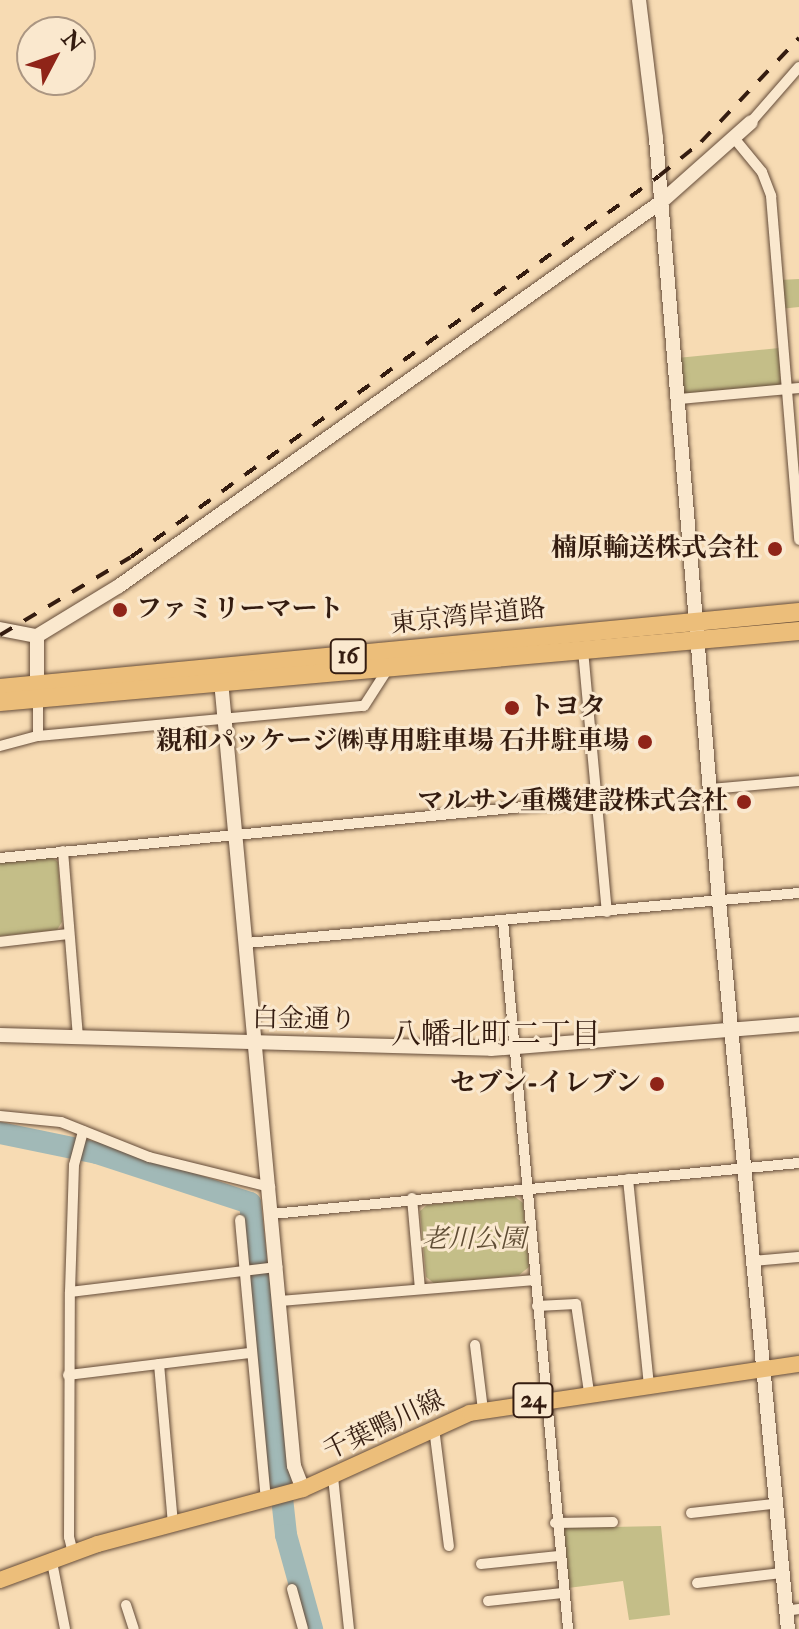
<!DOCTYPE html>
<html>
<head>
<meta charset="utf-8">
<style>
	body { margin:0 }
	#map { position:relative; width:799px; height:1629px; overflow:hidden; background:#f7dbb3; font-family:"IM FELL Double Pica","Noto Serif JP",serif }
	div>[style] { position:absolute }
	.green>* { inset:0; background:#c4be88 }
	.river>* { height:22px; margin:-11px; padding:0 11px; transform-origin:11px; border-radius:11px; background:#a1b9b7 }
	.roads { filter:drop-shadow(0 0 2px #654c39) drop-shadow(0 0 2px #654c39) }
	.street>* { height:10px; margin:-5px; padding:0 5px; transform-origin:5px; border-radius:5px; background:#fae8ce }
	.secondary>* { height:14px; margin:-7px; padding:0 7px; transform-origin:7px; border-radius:7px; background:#fae8ce }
	.primary>* { height:16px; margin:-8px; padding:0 8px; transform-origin:8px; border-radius:8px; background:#ecbe7a }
	.highway>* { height:18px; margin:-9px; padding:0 9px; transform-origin:9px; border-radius:9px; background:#ecbe7a }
	.rail>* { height:4px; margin-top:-2px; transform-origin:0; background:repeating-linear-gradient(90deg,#341c10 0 14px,transparent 0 28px) }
	.dots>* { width:22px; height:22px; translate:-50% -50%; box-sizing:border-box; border:4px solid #fae8ce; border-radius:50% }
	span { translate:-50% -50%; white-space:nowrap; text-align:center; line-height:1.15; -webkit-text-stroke:6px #fae8ce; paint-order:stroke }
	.shield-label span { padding:2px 6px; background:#fae8ce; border:2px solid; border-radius:6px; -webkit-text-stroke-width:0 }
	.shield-label { font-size:24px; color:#341c10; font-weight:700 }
	.poi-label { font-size:26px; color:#341c10; font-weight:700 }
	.right { translate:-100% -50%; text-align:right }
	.left { translate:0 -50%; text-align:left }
	.street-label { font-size:26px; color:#341c10 }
	.park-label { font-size:26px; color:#5f4d34; font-style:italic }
	.quarter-label { font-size:30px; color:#341c10 }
	.north { position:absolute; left:16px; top:16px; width:80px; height:80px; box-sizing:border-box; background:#fae8ce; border:2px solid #ab9682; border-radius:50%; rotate:49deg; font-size:22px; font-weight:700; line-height:32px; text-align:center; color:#341c10 }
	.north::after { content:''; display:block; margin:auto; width:28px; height:36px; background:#8f2418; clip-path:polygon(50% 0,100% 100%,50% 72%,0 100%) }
</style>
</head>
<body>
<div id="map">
	<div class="green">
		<i style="clip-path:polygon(799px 279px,799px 307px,780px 309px,779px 280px)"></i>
		<i style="clip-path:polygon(779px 348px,781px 388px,681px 397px,677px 358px)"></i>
		<i style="clip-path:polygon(50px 856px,58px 862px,62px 922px,57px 930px,0 936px,0 860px)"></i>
		<i style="clip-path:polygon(514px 1196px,523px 1203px,529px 1267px,519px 1275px,435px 1284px,426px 1277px,420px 1211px,427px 1205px)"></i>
		<i style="clip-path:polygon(661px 1526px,670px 1615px,629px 1620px,623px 1581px,568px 1588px,561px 1528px)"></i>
	</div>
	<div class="river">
		<i style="left:0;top:1133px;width:99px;rotate:11.7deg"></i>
		<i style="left:97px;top:1153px;width:161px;rotate:18.1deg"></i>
		<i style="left:250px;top:1203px;width:334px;rotate:83.8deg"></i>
		<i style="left:286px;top:1535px;width:98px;rotate:74.5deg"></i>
	</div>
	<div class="roads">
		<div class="street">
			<i style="left:751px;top:122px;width:73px;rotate:-48.9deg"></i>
			<i style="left:734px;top:138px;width:44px;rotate:50.5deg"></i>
			<i style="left:762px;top:172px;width:26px;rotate:69deg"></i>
			<i style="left:771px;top:196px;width:345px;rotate:85.3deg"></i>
			<i style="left:679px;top:399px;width:121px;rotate:-5.2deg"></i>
			<i style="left:583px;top:650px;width:263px;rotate:84.8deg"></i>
			<i style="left:38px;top:698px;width:38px;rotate:90deg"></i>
			<i style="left:0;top:746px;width:39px;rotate:-15deg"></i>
			<i style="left:38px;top:736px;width:327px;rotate:-5.3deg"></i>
			<i style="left:364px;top:706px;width:46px;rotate:-57.3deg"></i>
			<i style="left:710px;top:789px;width:89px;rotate:-5.1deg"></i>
			<i style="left:63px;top:851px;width:186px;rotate:85.4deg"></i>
			<i style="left:0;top:858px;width:598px;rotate:-5.57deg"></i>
			<i style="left:503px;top:921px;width:711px;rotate:84.75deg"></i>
			<i style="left:0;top:942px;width:68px;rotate:-6.7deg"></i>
			<i style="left:247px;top:943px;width:554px;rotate:-5.18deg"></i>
			<i style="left:0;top:1116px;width:61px;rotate:5.6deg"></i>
			<i style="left:61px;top:1122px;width:95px;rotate:21.7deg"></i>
			<i style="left:149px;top:1157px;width:125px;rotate:13.9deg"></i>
			<i style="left:628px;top:1179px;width:206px;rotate:84.2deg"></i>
			<i style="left:412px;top:1198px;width:91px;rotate:85deg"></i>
			<i style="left:272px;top:1214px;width:529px;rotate:-5.53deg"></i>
			<i style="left:240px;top:1220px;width:282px;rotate:84.7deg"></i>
			<i style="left:752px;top:1261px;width:47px;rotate:-4.9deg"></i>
			<i style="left:70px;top:1292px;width:209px;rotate:-6.9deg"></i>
			<i style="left:280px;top:1301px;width:256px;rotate:-4.7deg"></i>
			<i style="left:537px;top:1306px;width:39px;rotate:-3deg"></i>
			<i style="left:576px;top:1304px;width:89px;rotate:81.6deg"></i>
			<i style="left:475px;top:1345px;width:65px;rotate:83deg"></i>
			<i style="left:159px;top:1364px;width:161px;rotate:85deg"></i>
			<i style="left:68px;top:1375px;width:184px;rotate:-6.9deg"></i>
			<i style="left:434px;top:1428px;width:119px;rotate:82.8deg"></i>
			<i style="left:333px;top:1477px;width:153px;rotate:84deg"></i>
			<i style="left:691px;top:1513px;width:81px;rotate:-6.3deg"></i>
			<i style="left:555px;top:1523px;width:58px;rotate:-1deg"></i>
			<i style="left:73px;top:1553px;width:16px;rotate:-104deg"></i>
			<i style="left:69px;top:1537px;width:245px;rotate:-89.8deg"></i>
			<i style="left:70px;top:1292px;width:127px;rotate:-88.2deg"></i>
			<i style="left:74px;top:1165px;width:35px;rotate:-75deg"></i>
			<i style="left:52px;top:1562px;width:68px;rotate:79deg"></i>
			<i style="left:481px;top:1564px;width:78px;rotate:-5.9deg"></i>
			<i style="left:697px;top:1583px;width:85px;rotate:-6.8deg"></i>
			<i style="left:292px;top:1589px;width:41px;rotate:74.6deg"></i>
			<i style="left:488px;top:1601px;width:75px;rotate:-6.1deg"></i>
			<i style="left:126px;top:1605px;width:25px;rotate:72deg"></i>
			<i style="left:785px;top:1611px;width:14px;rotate:-8deg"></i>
		</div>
		<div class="secondary">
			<i style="left:639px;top:0;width:139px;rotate:83deg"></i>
			<i style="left:656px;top:138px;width:766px;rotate:85.28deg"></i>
			<i style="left:719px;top:901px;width:731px;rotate:84.59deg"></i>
			<i style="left:0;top:629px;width:38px;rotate:11deg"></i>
			<i style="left:37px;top:636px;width:96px;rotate:-31.4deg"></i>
			<i style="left:119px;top:586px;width:664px;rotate:-35.32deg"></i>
			<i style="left:661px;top:202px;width:120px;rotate:-41.6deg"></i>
			<i style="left:221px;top:681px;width:788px;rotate:84.69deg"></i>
			<i style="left:294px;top:1466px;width:25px;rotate:69deg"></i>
			<i style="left:37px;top:684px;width:48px;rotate:-90deg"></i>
			<i style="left:0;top:1035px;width:491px;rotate:1.6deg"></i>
			<i style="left:491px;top:1049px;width:309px;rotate:-4.6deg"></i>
		</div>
		<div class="primary">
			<i style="left:0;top:1580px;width:104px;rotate:-20.2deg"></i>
			<i style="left:98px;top:1544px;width:212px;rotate:-15deg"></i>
			<i style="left:303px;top:1489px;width:183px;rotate:-24.5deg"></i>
			<i style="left:470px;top:1413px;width:333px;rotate:-8.5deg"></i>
		</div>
		<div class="highway">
			<i style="left:0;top:688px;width:803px;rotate:-5.43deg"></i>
			<i style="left:0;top:702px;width:802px;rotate:-5.08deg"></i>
		</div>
	</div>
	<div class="rail">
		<i style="left:0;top:635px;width:152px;rotate:-30.8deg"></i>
		<i style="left:131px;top:557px;width:651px;rotate:-35.81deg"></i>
		<i style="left:659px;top:176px;width:54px;rotate:-39deg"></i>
		<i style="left:701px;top:142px;width:143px;rotate:-46.7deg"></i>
	</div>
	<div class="dots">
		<i style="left:775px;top:549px;background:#8f2418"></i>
		<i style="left:120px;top:610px;background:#8f2418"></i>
		<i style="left:512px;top:708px;background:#8f2418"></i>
		<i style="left:645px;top:742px;background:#8f2418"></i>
		<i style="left:744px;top:802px;background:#8f2418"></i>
		<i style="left:657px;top:1084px;background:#8f2418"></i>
	</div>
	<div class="shield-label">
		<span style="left:348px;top:656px">16</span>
		<span style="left:533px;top:1400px">24</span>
	</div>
	<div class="poi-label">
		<span class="right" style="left:759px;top:549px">楠原輸送株式会社</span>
		<span class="left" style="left:136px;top:610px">ファミリーマート</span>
		<span class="left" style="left:528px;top:708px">トヨタ</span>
		<span class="right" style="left:629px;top:742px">親和パッケージ㈱専用駐車場 石井駐車場</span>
		<span class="right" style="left:728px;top:802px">マルサン重機建設株式会社</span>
		<span class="right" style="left:641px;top:1084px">セブン-イレブン</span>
	</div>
	<div class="street-label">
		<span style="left:468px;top:617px;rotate:-6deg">東京湾岸道路</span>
		<span style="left:304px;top:1020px;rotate:1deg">白金通り</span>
		<span style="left:384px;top:1426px;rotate:-25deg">千葉鴨川線</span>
	</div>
	<div class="park-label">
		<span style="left:474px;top:1240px">老川公園</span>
	</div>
	<div class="quarter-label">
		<span style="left:496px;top:1035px">八幡北町二丁目</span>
	</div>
	<div class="north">N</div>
</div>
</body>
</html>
